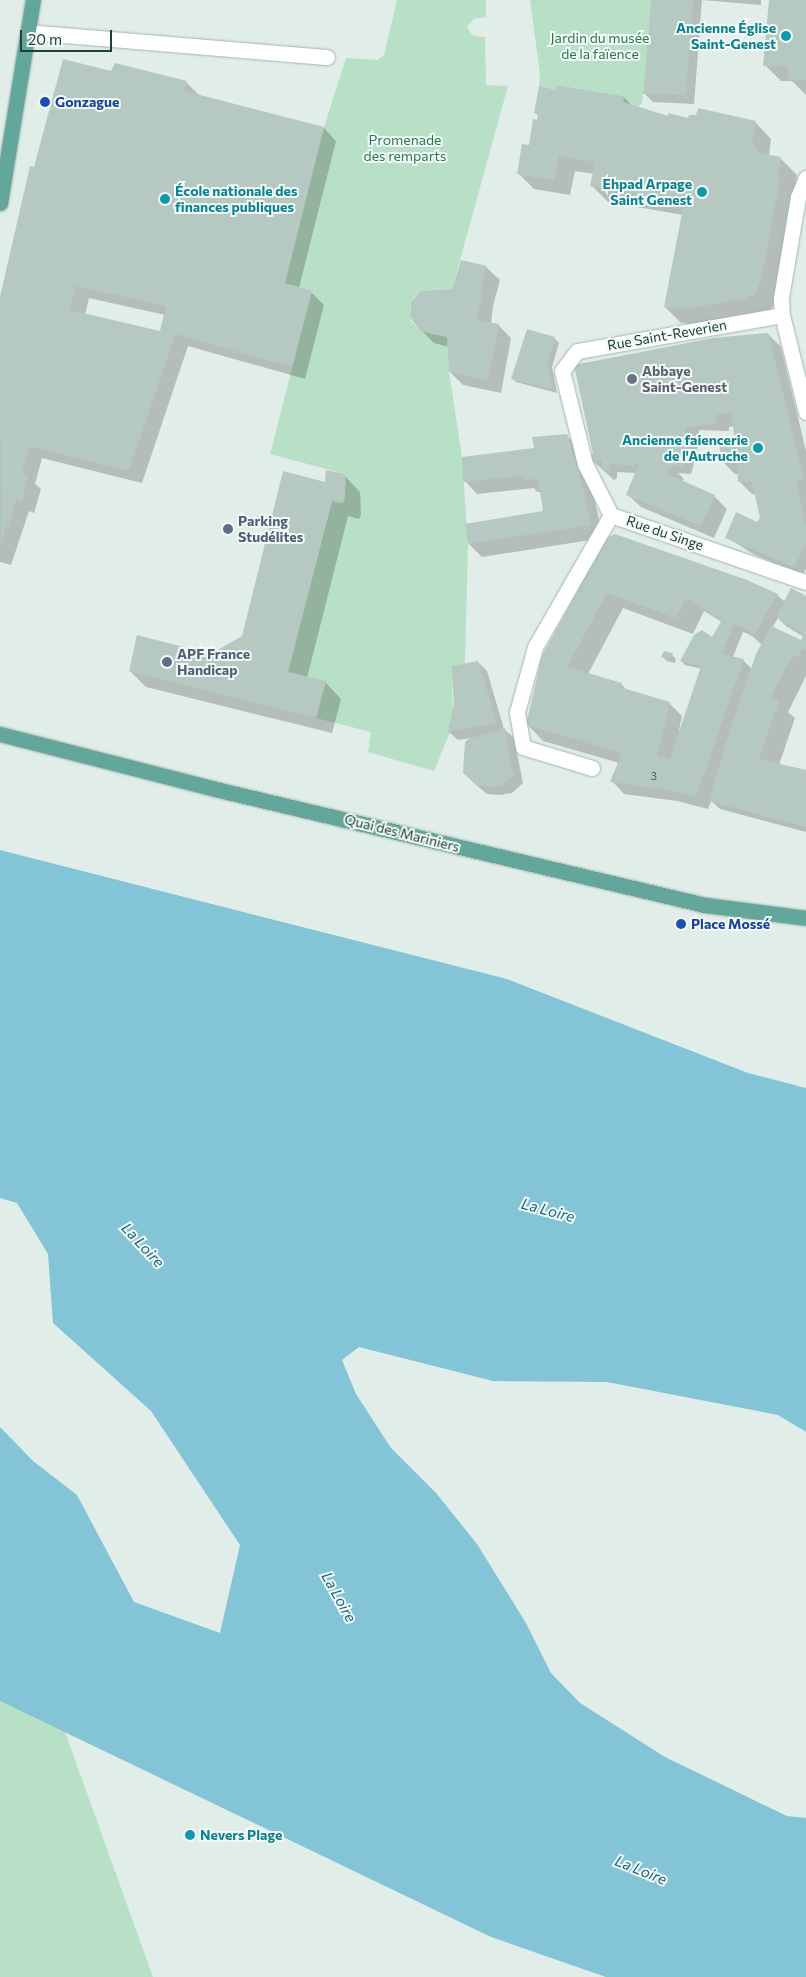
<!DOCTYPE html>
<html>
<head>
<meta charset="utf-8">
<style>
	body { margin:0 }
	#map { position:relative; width:806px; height:1977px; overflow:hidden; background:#e1ede9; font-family:Commissioner,sans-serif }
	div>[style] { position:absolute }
	.green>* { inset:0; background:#b8e0c6 }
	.water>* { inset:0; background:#84c4d7 }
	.shadow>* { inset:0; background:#0003 }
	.building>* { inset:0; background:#b6c8c2 }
	.roads { filter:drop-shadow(0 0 1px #a3b6b1) drop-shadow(0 0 1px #a3b6b1) }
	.minor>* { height:15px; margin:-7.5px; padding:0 7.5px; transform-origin:7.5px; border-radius:7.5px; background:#fff }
	.major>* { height:15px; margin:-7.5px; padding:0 7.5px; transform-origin:7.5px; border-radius:7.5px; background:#62a79a }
	.dots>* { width:14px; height:14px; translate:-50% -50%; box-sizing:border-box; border:2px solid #f2f9f6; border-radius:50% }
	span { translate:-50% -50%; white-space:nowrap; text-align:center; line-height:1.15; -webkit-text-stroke:4px #f2f9f6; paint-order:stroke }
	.number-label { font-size:11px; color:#46625b }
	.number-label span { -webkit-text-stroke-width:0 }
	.culture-label { font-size:14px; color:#0d838f; font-weight:700 }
	.right { translate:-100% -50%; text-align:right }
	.left { translate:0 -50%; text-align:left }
	.park-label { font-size:14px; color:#267a4d }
	.transit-label { font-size:14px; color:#164399; font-weight:700 }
	.street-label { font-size:14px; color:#204039 }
	.worship-label { font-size:14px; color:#5b616d; font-weight:700 }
	.service-label { font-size:14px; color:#4e5e75; font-weight:700 }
	.water-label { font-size:15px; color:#146781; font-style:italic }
	.scale { position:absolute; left:20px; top:30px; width:92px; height:22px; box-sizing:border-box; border:2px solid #204039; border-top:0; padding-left:6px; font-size:15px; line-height:18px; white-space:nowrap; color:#204039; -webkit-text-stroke:4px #f2f9f6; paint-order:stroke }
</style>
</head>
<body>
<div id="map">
	<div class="green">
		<i style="clip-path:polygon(397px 0,486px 0,486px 17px,474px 19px,467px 27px,473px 36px,485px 37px,486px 85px,508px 86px,452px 289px,420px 291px,413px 298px,410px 307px,411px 321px,420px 331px,447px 337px,449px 372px,462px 457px,468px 544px,465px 663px,451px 667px,453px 708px,450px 732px,434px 771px,368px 752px,371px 732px,316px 718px,325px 681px,288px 672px,332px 501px,343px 503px,346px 484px,345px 474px,270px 454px,312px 291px,285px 283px,324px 127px,346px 58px,377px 60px,384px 55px)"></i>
		<i style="clip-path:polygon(530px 0,651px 0,643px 94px,642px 103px,638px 107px,623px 102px,624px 96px,557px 85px,556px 90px,539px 86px,540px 74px)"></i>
		<i style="clip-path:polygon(0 1701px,65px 1732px,153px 1977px,0 1977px)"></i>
	</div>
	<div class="water">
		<i style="clip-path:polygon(0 850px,507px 979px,748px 1073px,806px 1088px,806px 1432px,778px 1415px,607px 1382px,493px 1381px,359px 1347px,342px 1360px,356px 1394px,391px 1448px,436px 1493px,477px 1544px,526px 1623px,551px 1673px,580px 1703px,665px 1757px,787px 1816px,806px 1818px,806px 1977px,606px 1977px,491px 1937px,0 1701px,0 1427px,33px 1461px,77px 1495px,134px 1602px,220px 1633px,240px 1545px,151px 1411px,53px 1323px,48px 1254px,17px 1203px,0 1198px)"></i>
	</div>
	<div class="shadow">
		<i style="clip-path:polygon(652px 0,761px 0,761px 5px,702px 0,694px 104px,653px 102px,645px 94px)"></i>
		<i style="clip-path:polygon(770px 0,806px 0,806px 95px,792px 81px,781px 81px,765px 65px)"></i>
		<i style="clip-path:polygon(evenodd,112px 72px,186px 82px,199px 95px,324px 128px,336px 141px,299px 288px,311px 292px,324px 305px,305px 379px,188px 346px,142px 483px,42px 458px,35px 484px,41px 489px,34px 513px,29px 511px,11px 565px,0 562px,0 298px,31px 167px,35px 169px,112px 72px,89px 298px,165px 315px,161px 332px,85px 315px,89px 298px)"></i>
		<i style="clip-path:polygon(557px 91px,624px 97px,634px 108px,653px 114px,689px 119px,755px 122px,771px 139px,769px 156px,780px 158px,797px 175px,776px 298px,770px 312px,700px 325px,681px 323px,665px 307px,683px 215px,608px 202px,592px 186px,594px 174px,575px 171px,570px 195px,534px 189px,518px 173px,538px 121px,539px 116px,535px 113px)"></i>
		<i style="clip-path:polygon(462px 262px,487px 268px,500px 280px,493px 306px,491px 324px,498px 325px,511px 338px,501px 393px,463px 385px,450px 372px,449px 347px,434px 343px,421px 330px,453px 290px)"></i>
		<i style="clip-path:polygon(768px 334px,781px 347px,806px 451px,806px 569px,802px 575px,753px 554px,727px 537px,758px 523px,761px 518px,756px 494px,752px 494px,739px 481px,739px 474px,735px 474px,722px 461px,736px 442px,734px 426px,729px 427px,729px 431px,699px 430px,697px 452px,691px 451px,696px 456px,691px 474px,678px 473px,684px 479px,681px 482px,714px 496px,727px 509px,714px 538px,641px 507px,628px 495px,637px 473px,617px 472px,617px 478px,614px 480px,593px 461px)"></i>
		<i style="clip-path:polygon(554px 338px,559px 343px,552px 367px,557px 393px,516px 382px,512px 378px)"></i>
		<i style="clip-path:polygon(566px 435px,579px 448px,593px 492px,603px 538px,482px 557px,469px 544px,544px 512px,541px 492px,537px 492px,534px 488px,477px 494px,465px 481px)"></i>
		<i style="clip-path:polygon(344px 475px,360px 492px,361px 514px,359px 519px,348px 516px,307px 678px,325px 682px,341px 699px,332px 733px,146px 687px,130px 671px,211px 655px,243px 637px,326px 483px)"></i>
		<i style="clip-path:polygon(evenodd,606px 539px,777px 595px,785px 602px,806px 597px,806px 676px,788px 712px,795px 718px,779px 765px,806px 772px,806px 832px,720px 809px,711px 801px,708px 809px,677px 801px,624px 794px,612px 781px,619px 763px,543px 741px,527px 724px,606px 539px,623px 608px,693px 634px,704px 611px,722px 622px,713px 639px,681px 661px,685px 665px,702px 669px,681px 730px,679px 730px,682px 716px,669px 703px,628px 691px,621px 684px,588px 674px,623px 608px,606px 539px,778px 618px,786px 626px,804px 637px,801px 642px,772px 628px,778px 618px,606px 539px,743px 632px,751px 635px,762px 645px,752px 669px,743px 660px,733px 657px,743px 632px)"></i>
		<i style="clip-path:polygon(672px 655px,676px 659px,675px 663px,667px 661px,663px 657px)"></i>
		<i style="clip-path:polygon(478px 662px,487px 671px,504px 729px,514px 738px,523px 783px,512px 793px,501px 795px,487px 794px,475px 784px,466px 775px,472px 738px,458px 740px,449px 732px)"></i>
	</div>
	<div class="building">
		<i style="clip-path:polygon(651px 0,693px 0,686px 95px,643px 94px)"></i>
		<i style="clip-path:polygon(769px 0,806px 0,806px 80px,788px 79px,788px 66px,763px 66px)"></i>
		<i style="clip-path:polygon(evenodd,63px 59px,111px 71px,115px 63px,187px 81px,184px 91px,324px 127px,285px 283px,312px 291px,292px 367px,175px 334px,129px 471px,30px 446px,22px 473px,28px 475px,22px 500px,16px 499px,9px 527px,6px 526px,1px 544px,0 297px,30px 166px,34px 167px,63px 59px,76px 286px,166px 306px,160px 331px,70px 310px,76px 286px)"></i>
		<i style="clip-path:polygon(557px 85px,624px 96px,623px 102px,668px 116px,668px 113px,688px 118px,689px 115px,696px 115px,698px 108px,756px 121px,752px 143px,759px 153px,781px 157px,777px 179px,780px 179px,761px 281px,754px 296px,749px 295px,749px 298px,683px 309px,664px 307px,683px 208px,686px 208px,686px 205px,682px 199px,679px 198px,678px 201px,590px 186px,595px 162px,559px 156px,554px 180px,517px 174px,522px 144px,529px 145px,533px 119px,537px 120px,538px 114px,534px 113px,539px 86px,556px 90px)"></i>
		<i style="clip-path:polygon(461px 260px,487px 266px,480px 293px,482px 293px,477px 320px,499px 324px,488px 381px,449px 372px,447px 337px,420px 331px,410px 317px,411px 302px,420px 291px,452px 289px)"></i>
		<i style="clip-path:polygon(527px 329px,555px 337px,548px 362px,553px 389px,511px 379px)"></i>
		<i style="clip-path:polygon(768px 333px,804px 479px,796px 480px,806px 525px,806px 544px,794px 567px,725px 538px,736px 512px,757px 522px,760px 518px,752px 482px,738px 482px,737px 462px,721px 462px,719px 443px,735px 441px,731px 412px,716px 415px,717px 423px,686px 428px,685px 436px,689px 436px,683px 466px,672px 466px,665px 473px,715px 495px,701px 526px,626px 495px,639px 463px,635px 463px,635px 466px,609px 464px,609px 470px,604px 472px,601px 460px,592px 462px,590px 454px,593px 454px,574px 365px,713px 338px)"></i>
		<i style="clip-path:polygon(567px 434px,581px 478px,591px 525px,468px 544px,465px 524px,543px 511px,538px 479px,523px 480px,523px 476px,463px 482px,462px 457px,534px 448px,532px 437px)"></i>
		<i style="clip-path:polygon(326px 470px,345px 474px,345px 497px,343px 503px,332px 501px,288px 672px,326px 681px,316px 718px,129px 671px,137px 635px,211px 654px,242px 636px,283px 471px,325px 482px)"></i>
		<i style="clip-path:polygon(evenodd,615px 534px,747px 580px,778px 594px,753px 637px,749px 635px,751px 631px,734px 624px,722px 654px,744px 659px,696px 797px,663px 789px,610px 782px,622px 753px,526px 725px,542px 656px,606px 538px,615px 534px,607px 593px,676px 618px,686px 598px,722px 620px,712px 637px,702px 630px,694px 635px,680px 661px,701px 666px,670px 759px,657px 756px,670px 702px,620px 687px,622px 683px,567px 667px,607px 593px)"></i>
		<i style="clip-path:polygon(791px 588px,806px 596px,806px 650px,802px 648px,799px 657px,793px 655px,770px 698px,779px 701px,759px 759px,806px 770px,806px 827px,709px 801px,724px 749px,756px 654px,771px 626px,801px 640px,804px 635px,776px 617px)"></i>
		<i style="clip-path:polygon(664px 651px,673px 653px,671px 659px,661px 657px)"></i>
		<i style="clip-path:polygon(478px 661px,497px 723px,448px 732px,454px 703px,451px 666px)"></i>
		<i style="clip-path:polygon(499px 728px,505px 728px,512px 770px,515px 774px,503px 785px,491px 787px,477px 785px,463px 773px,465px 742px,470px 738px,500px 731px)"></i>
	</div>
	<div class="roads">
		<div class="minor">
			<i style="left:28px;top:32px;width:300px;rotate:4.8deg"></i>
			<i style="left:806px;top:178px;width:21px;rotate:113deg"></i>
			<i style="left:798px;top:197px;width:102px;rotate:99.6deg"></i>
			<i style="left:781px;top:298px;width:17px;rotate:87deg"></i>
			<i style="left:782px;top:315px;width:100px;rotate:76.1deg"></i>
			<i style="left:782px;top:315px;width:208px;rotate:170deg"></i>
			<i style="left:577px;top:351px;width:25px;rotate:127deg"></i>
			<i style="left:562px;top:371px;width:96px;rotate:76.1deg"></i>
			<i style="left:585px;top:464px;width:57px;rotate:63deg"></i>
			<i style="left:611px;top:515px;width:206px;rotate:19deg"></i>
			<i style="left:592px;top:768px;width:72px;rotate:-163.1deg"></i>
			<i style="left:523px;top:747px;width:36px;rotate:-100deg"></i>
			<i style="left:517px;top:712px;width:67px;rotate:-74.5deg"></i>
			<i style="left:535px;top:647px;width:152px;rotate:-60.1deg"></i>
		</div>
		<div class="major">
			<i style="left:0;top:203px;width:206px;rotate:-80.8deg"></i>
			<i style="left:0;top:734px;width:222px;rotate:14.3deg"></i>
			<i style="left:215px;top:789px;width:504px;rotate:13.32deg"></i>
			<i style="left:705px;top:905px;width:102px;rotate:7.3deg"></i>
		</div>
	</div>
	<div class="dots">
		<i style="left:786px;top:36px;background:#0f9aa8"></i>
		<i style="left:45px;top:102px;background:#1a4fb4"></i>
		<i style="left:702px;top:192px;background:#0f9aa8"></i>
		<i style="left:165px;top:199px;background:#0f9aa8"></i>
		<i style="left:632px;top:379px;background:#6b7280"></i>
		<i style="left:758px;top:448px;background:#0f9aa8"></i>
		<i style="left:228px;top:529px;background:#5c6f8a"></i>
		<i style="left:167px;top:662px;background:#5c6f8a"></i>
		<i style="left:681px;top:924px;background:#1a4fb4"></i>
		<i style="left:190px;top:1835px;background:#0f9aa8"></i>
	</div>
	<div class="number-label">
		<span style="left:654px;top:776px">3</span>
	</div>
	<div class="culture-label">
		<span class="right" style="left:776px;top:36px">Ancienne Église<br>Saint-Genest</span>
		<span class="right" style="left:692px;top:192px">Ehpad Arpage<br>Saint Genest</span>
		<span class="left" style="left:175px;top:199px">École nationale des<br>finances publiques</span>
		<span class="right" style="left:748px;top:448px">Ancienne faiencerie<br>de l'Autruche</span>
		<span class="left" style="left:200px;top:1835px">Nevers Plage</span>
	</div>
	<div class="park-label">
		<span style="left:600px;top:46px">Jardin du musée<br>de la faïence</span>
		<span style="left:405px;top:148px">Promenade<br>des remparts</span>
	</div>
	<div class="transit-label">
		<span class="left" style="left:55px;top:102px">Gonzague</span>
		<span class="left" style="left:691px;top:924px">Place Mossé</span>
	</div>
	<div class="street-label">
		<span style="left:667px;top:335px;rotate:-10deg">Rue Saint-Reverien</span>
		<span style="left:665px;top:533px;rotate:19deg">Rue du Singe</span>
		<span style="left:402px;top:833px;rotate:14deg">Quai des Mariniers</span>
	</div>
	<div class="worship-label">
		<span class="left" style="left:642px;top:379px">Abbaye<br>Saint-Genest</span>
	</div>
	<div class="service-label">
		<span class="left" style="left:238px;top:529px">Parking<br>Studélites</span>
		<span class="left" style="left:177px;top:662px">APF France<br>Handicap</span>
	</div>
	<div class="water-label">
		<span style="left:548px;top:1210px;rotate:15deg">La Loire</span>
		<span style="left:143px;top:1245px;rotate:47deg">La Loire</span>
		<span style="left:339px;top:1597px;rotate:61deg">La Loire</span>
		<span style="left:641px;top:1870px;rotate:22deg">La Loire</span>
	</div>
	<div class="scale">20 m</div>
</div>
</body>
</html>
